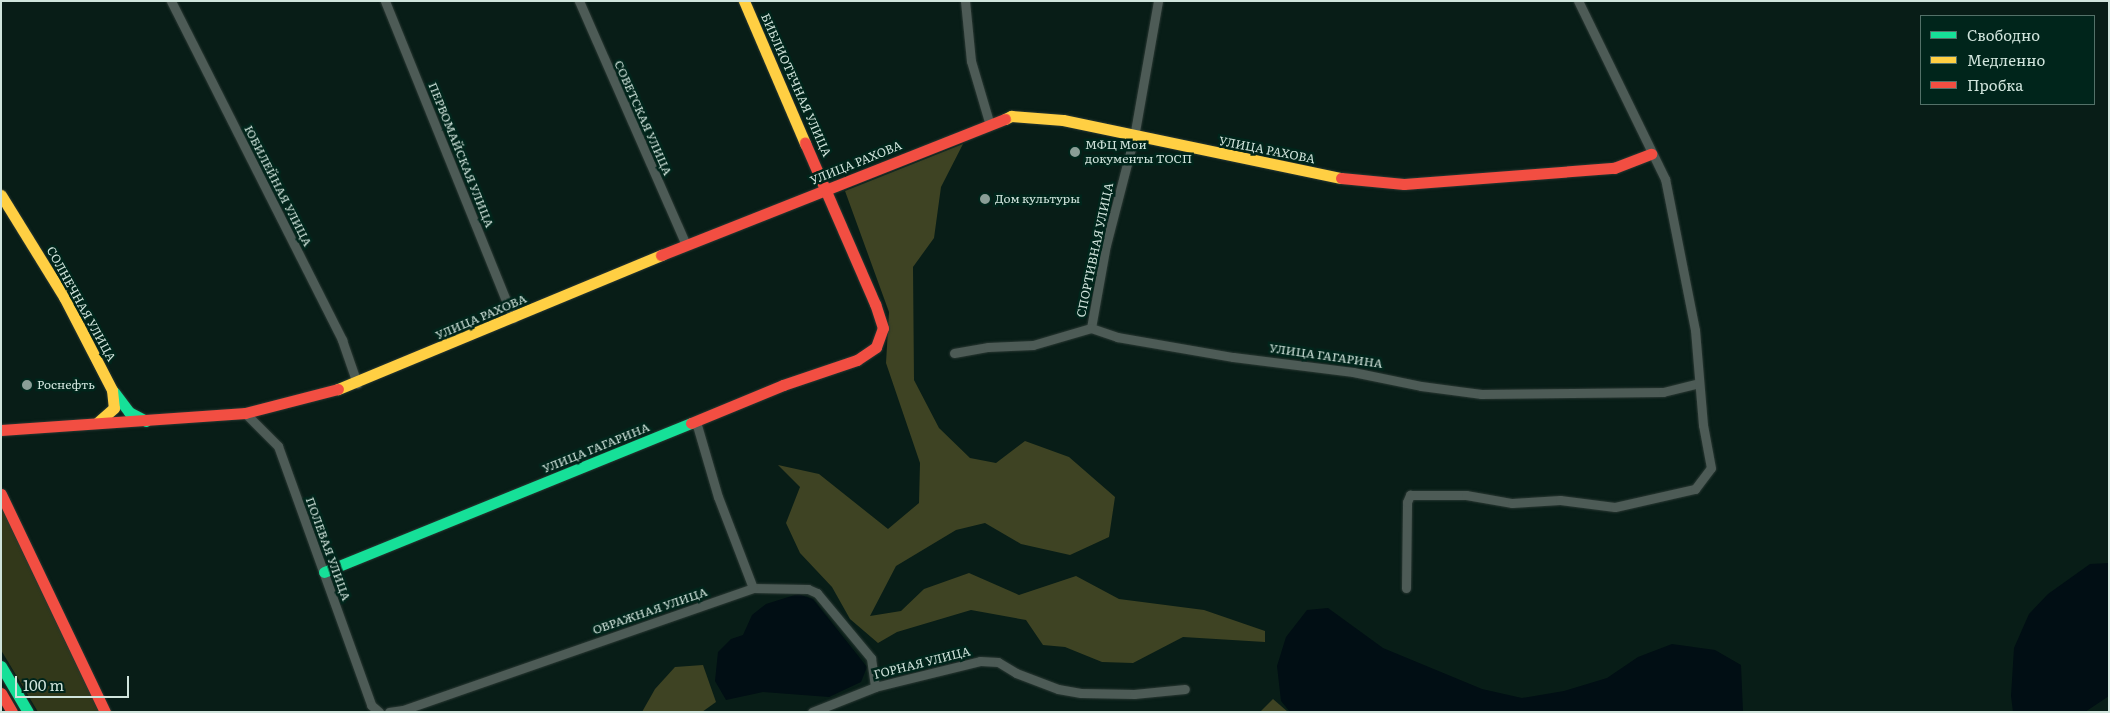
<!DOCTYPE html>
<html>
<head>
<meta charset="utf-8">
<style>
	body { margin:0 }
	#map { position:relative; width:2110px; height:713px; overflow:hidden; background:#081d17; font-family:Literata,serif }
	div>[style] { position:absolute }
	.green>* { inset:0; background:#32381a }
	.forest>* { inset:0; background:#3e4323 }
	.water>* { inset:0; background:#010e14 }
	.roads { filter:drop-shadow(0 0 1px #2a3833) drop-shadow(0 0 1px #2a3833) }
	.street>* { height:9px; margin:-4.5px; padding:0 4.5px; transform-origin:4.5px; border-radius:4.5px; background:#4d5b56 }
	.fast>* { height:11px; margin:-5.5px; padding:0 5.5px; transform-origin:5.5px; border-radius:5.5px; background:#16e098 }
	.slow>* { height:11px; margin:-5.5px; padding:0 5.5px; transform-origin:5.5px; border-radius:5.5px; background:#ffcf43 }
	.jam>* { height:11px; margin:-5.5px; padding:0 5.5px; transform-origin:5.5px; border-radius:5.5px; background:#f24e42 }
	.dots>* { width:14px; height:14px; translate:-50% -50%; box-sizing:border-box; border:2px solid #00251b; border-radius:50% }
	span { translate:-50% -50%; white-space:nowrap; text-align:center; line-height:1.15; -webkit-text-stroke:5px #00251b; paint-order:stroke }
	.street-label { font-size:12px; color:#d0e4dc }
	.poi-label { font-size:12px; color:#d0e4dc }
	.left { translate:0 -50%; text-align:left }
	.frame { position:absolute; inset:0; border:2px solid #d0e4dc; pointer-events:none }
	.legend { position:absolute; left:1920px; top:15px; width:175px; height:90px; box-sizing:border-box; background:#00251b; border:1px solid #537168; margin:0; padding:6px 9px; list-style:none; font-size:15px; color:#d0e4dc }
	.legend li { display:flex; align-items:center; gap:10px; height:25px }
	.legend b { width:25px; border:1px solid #537168 }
	.scale { position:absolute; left:15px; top:676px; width:114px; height:22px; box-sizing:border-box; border:2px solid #d0e4dc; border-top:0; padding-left:6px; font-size:15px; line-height:18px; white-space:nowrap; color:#d0e4dc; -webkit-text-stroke:4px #00251b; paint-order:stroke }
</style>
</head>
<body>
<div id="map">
	<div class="green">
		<i style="clip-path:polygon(1px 502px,101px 712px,38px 712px,1px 650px)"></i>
	</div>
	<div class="forest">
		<i style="clip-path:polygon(963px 144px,941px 187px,934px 238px,913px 267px,914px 380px,939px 428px,970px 458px,996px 463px,1025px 441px,1069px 457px,1115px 497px,1109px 537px,1070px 555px,1021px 544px,985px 523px,956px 530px,896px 566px,870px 616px,901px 611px,924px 589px,969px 573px,1019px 595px,1076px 576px,1119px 599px,1204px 610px,1265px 631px,1265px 642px,1183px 637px,1133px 663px,1102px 662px,1065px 647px,1043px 645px,1026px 620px,971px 610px,897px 632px,878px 643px,850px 619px,832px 587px,800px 553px,786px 523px,800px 487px,778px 465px,819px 474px,888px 529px,919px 503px,920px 463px,886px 363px,889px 312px,845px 191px)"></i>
		<i style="clip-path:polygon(703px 665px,716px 702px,702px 712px,642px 712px,655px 689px,675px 667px)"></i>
		<i style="clip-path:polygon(1273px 699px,1288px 712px,1260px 712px)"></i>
	</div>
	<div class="water">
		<i style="clip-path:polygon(2109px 563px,2109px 696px,2085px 712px,2013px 712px,2011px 696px,2014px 648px,2029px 614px,2048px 594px,2090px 564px)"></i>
		<i style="clip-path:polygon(798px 594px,813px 599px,867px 667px,861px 682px,829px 697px,763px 692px,726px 700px,715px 681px,718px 652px,731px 639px,743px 635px,752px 615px,766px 604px)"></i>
		<i style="clip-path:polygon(1328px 608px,1383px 648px,1482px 689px,1522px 698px,1564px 691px,1607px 678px,1638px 657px,1672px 644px,1715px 650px,1741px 665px,1743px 712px,1290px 712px,1281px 701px,1277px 666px,1286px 637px,1307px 610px)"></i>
	</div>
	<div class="roads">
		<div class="street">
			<i style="left:171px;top:1px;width:380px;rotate:63.2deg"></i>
			<i style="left:342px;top:340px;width:46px;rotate:70.8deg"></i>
			<i style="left:385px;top:1px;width:342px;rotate:68deg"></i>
			<i style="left:579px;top:1px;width:266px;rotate:66.3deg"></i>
			<i style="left:965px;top:1px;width:60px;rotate:84.3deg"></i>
			<i style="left:971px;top:61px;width:67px;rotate:73.5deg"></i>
			<i style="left:1091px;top:328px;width:84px;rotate:-79.8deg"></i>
			<i style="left:1106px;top:245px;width:112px;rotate:-75.5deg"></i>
			<i style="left:1134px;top:137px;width:138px;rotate:-80deg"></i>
			<i style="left:954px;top:353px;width:35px;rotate:-10deg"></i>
			<i style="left:988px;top:347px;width:45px;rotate:-2.5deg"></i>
			<i style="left:1033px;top:345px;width:60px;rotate:-16.3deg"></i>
			<i style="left:1091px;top:328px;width:28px;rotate:19deg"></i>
			<i style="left:1117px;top:337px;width:118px;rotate:9.8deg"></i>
			<i style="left:1233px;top:357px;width:121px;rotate:7.1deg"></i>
			<i style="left:1353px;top:372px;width:69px;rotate:11.6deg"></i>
			<i style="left:1421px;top:386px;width:61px;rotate:7.6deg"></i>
			<i style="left:1481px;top:394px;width:182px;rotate:-0.6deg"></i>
			<i style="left:1663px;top:392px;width:36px;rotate:-14deg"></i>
			<i style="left:245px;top:413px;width:47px;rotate:45deg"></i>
			<i style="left:278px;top:446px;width:275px;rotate:70.2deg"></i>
			<i style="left:371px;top:705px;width:11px;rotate:41deg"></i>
			<i style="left:753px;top:588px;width:55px;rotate:1deg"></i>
			<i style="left:808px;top:589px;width:10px;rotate:24deg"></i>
			<i style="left:817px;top:593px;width:85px;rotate:50.3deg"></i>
			<i style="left:871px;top:658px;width:29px;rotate:82deg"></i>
			<i style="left:1406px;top:588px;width:86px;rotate:-89.3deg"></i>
			<i style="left:1407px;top:502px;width:8px;rotate:-67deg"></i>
			<i style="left:1410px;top:495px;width:56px"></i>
			<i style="left:1466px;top:495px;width:47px;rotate:9.9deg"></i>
			<i style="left:1512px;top:503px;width:48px;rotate:-3.6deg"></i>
			<i style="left:1560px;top:500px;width:55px;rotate:7.3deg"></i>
			<i style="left:1615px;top:507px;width:82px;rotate:-12.7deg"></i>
			<i style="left:1695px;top:489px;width:26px;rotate:-53deg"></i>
			<i style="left:1711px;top:468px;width:44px;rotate:-100.5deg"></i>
			<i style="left:1703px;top:425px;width:95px;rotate:-94.8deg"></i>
			<i style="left:1695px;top:330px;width:154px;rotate:-101.2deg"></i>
			<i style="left:1665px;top:179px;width:198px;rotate:-116deg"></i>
			<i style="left:389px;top:712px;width:14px;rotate:-8deg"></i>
			<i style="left:403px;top:710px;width:371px;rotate:-19.2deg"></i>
			<i style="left:753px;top:588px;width:97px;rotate:-111deg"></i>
			<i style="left:718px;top:497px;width:78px;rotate:-106.3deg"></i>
			<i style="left:812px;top:712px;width:68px;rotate:-21.6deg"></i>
			<i style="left:875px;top:687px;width:108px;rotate:-13.9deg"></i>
			<i style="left:980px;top:661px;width:18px;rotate:3deg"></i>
			<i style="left:998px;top:662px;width:21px;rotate:31deg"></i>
			<i style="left:1016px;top:673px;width:45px;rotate:20.9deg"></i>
			<i style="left:1058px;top:689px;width:23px;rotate:10deg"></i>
			<i style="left:1081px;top:693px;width:53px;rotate:1.1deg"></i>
			<i style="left:1134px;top:694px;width:51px;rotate:-5.6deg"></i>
		</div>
		<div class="fast">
			<i style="left:114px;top:392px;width:25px;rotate:53deg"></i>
			<i style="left:129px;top:412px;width:19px;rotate:28deg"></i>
			<i style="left:324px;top:572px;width:396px;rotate:-22.1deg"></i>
			<i style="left:1px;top:666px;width:53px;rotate:59.6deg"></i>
		</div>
		<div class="slow">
			<i style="left:744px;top:1px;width:155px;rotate:66.8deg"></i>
			<i style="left:1005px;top:119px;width:7px;rotate:-27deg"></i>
			<i style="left:1011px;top:116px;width:52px;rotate:4.4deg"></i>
			<i style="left:1063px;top:120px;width:284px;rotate:11.8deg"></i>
			<i style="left:1px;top:195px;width:120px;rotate:58.3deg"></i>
			<i style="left:64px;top:297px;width:105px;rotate:62.7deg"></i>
			<i style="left:112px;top:390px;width:18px;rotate:84deg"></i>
			<i style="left:114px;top:408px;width:23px;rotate:139deg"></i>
			<i style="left:338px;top:389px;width:350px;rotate:-22.5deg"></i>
		</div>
		<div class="jam">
			<i style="left:1341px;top:178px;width:63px;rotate:5.4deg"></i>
			<i style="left:1404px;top:184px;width:211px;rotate:-4.4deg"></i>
			<i style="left:1614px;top:168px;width:40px;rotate:-21deg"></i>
			<i style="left:661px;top:255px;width:370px;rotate:-21.6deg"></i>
			<i style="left:691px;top:423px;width:100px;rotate:-22.4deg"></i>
			<i style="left:783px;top:385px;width:78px;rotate:-18.7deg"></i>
			<i style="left:857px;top:360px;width:23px;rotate:-34deg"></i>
			<i style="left:876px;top:347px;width:20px;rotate:-70deg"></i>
			<i style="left:883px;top:328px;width:25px;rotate:-108deg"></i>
			<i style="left:875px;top:304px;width:176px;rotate:-113.5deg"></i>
			<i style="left:1px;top:430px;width:245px;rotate:-4deg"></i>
			<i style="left:245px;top:413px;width:96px;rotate:-14.5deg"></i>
			<i style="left:1px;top:494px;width:242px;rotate:64.5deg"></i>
			<i style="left:1px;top:693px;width:22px;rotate:60deg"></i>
		</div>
	</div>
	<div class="dots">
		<i style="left:1075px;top:152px;background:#8a9e97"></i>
		<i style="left:985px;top:199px;background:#8a9e97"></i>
		<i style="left:27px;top:385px;background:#8a9e97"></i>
	</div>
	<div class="street-label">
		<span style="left:796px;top:85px;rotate:66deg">БИБЛИОТЕЧНАЯ УЛИЦА</span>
		<span style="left:643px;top:118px;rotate:66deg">СОВЕТСКАЯ УЛИЦА</span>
		<span style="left:1267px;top:150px;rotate:11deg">УЛИЦА РАХОВА</span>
		<span style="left:461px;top:155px;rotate:68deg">ПЕРВОМАЙСКАЯ УЛИЦА</span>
		<span style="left:856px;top:163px;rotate:-22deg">УЛИЦА РАХОВА</span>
		<span style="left:278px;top:186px;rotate:63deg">ЮБИЛЕЙНАЯ УЛИЦА</span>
		<span style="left:1095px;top:250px;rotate:-78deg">СПОРТИВНАЯ УЛИЦА</span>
		<span style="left:81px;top:304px;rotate:61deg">СОЛНЕЧНАЯ УЛИЦА</span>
		<span style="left:481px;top:317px;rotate:-23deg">УЛИЦА РАХОВА</span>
		<span style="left:1326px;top:356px;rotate:8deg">УЛИЦА ГАГАРИНА</span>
		<span style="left:596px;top:448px;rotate:-22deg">УЛИЦА ГАГАРИНА</span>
		<span style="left:328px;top:549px;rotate:70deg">ПОЛЕВАЯ УЛИЦА</span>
		<span style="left:650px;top:611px;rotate:-19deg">ОВРАЖНАЯ УЛИЦА</span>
		<span style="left:922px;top:663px;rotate:-14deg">ГОРНАЯ УЛИЦА</span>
	</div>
	<div class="poi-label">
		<span class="left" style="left:1085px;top:152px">МФЦ Мои<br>документы ТОСП</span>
		<span class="left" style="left:995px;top:199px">Дом культуры</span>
		<span class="left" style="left:37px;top:385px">Роснефть</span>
	</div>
	<div class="frame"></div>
	<ul class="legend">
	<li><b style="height:6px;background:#16e098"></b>Свободно</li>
	<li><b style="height:6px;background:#ffcf43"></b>Медленно</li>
	<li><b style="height:6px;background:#f24e42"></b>Пробка</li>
	</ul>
	<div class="scale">100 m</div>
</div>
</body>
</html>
